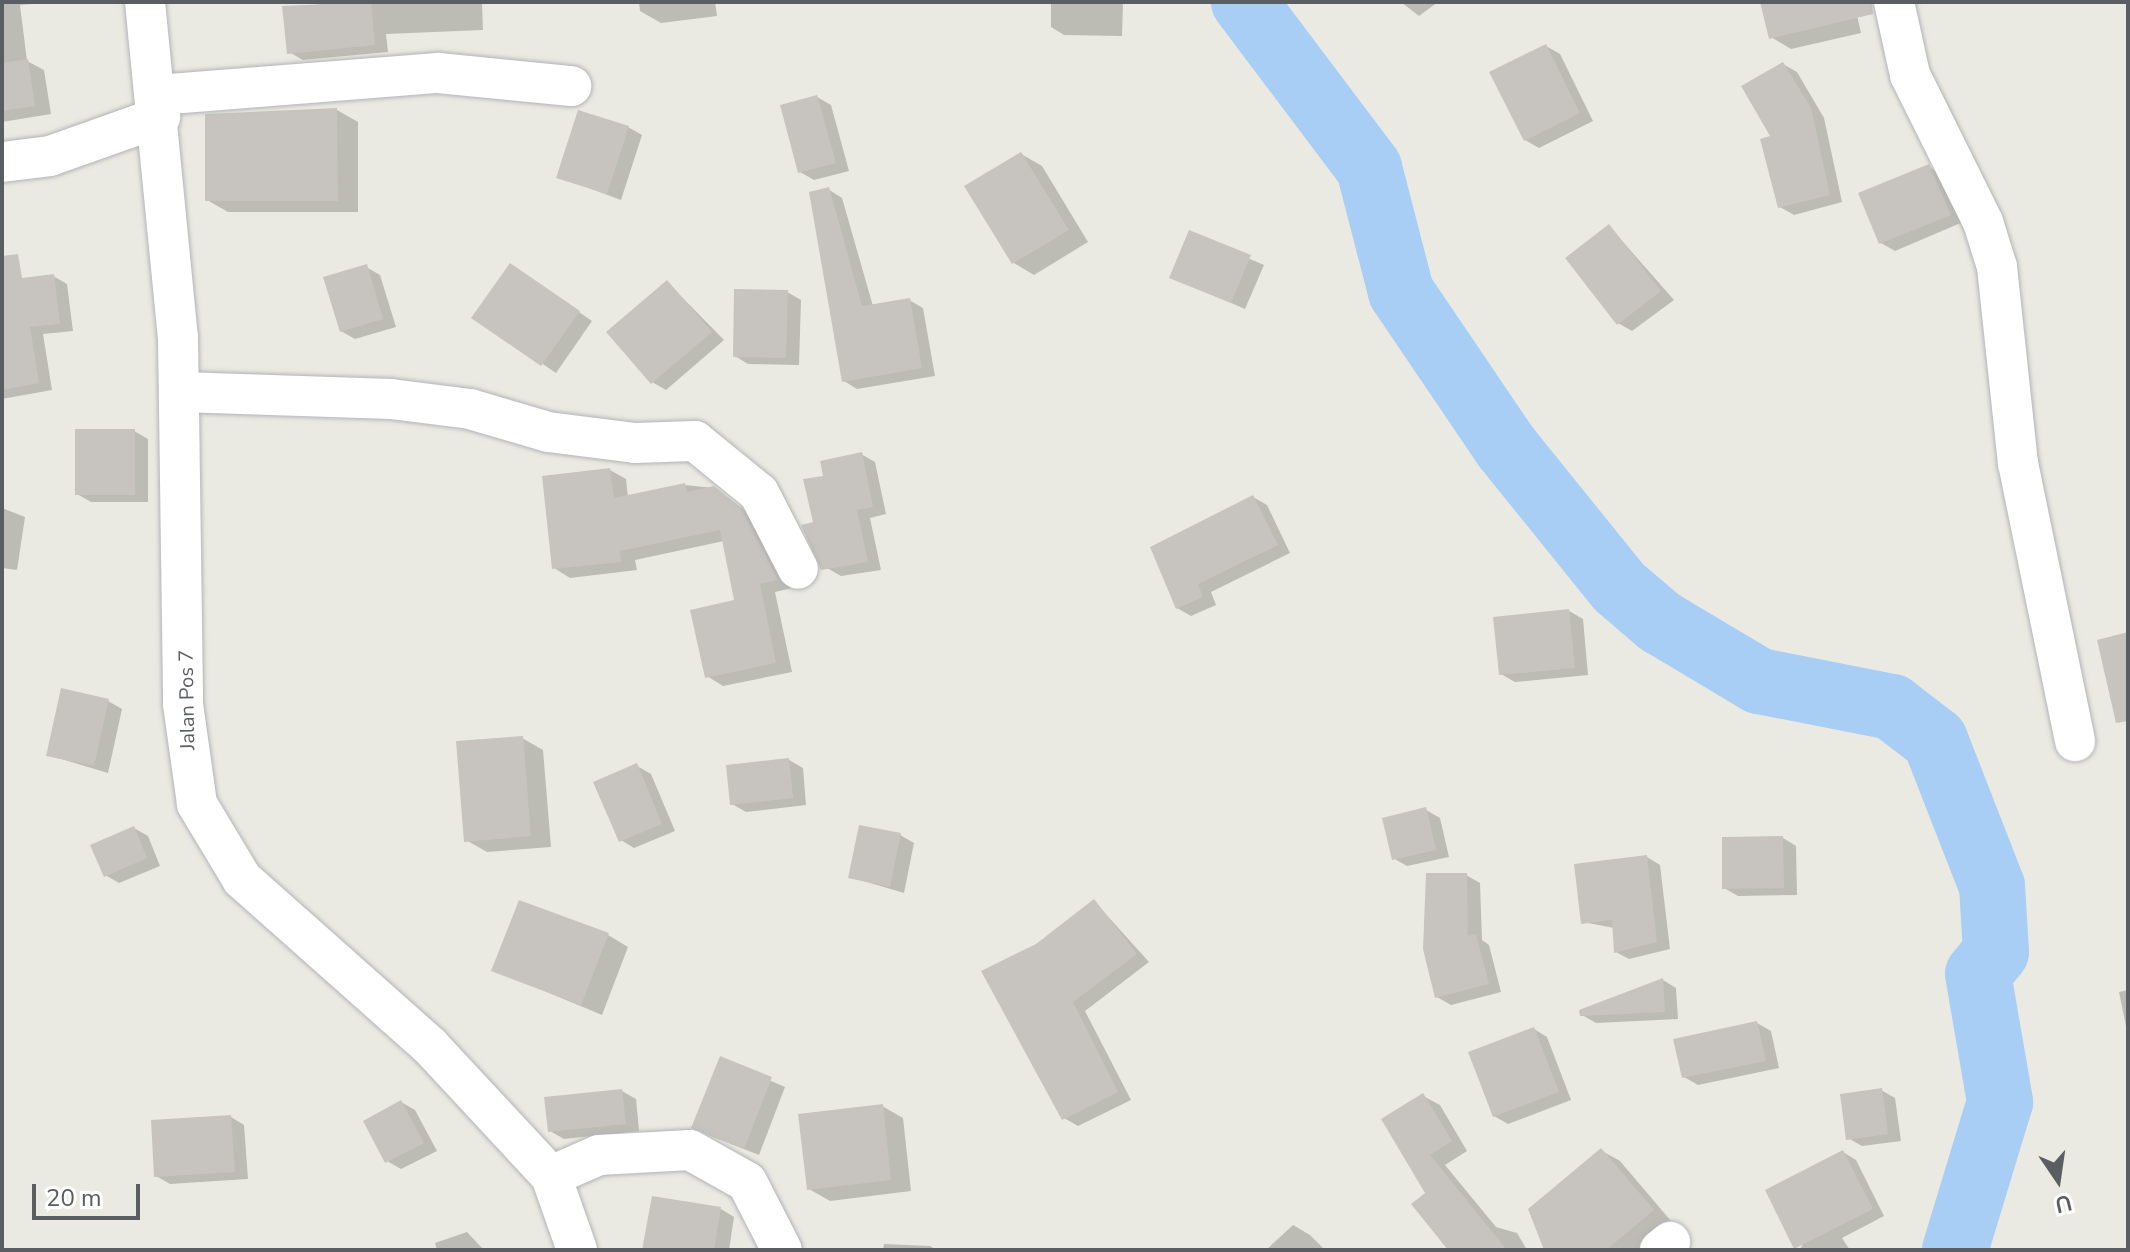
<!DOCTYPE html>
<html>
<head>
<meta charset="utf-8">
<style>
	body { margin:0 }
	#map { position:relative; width:2130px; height:1252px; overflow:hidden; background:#ebeae2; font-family:"Nunito Sans",sans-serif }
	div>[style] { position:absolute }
	.shadow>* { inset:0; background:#0003 }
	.river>* { height:66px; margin:-33px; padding:0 33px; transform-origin:33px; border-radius:33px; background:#a9cef5 }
	.building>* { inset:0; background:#c7c4bf }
	.roads { filter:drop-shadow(0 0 2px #b2b4b8) drop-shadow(0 0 2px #b2b4b8) }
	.street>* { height:40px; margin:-20px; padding:0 20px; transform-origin:20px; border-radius:20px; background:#fff }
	span { translate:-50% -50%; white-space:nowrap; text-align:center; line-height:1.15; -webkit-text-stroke:8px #fff; paint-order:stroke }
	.street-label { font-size:20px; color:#5a5d61 }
	.frame { position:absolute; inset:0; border:4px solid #5a5d61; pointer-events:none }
	.north { position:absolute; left:2018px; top:1140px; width:80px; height:80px; -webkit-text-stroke:6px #fff; paint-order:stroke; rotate:167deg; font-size:22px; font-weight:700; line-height:32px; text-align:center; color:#5a5d61 }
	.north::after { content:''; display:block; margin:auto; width:28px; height:36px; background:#5a5d61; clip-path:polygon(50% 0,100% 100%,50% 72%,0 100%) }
	.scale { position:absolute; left:32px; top:1184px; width:108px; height:36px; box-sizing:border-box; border:4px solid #5a5d61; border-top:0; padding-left:10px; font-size:24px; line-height:28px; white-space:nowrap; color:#5a5d61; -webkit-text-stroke:6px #fff; paint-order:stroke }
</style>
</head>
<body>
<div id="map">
	<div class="shadow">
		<i style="clip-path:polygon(2px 2px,51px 2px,20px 5px,27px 61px,44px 70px,51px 114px,2px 122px)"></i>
		<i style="clip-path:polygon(345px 2px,482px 2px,483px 30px,386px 34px,388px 52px,303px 60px,289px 52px,285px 8px)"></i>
		<i style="clip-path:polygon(639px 2px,715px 2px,717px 16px,661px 23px,640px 11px)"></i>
		<i style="clip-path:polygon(1051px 2px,1123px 2px,1122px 36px,1064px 35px,1051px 27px)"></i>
		<i style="clip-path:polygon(1401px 2px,1438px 2px,1419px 16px)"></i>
		<i style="clip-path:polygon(1762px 2px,1854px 2px,1861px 33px,1791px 49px,1771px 37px)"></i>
		<i style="clip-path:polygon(1546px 46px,1560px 54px,1593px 121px,1539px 148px,1525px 140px)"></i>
		<i style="clip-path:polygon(1783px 64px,1797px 72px,1824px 118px,1842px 202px,1794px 215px,1780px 207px,1773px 138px)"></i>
		<i style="clip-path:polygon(817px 97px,831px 105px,849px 171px,814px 180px,800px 172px)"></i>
		<i style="clip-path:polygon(337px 110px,358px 122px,358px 212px,228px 212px,207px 200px)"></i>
		<i style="clip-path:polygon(628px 127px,642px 135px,621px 200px,559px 177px)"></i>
		<i style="clip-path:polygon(1021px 154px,1042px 166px,1088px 242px,1034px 275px,1014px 263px)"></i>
		<i style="clip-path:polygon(1929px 167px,1942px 175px,1963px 222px,1895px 251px,1881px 243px)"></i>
		<i style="clip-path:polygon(828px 189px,842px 198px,873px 306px,909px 300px,923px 308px,935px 376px,857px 389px,844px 381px)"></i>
		<i style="clip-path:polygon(1609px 226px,1674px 300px,1632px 331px,1618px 323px)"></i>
		<i style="clip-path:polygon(1190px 233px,1264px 265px,1245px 309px,1171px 277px)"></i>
		<i style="clip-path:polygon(366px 267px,380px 275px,396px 327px,355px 339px,341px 331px)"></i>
		<i style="clip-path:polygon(524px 274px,592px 321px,556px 373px,474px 317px)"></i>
		<i style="clip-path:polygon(53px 276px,67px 284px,73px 331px,43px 334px,52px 390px,2px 399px,2px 280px)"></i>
		<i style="clip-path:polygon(667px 282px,724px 340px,666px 390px,652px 382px)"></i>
		<i style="clip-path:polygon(787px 292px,801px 300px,799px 365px,748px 364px,735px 356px)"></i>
		<i style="clip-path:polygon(134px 431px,148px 439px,148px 502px,91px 502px,77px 494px)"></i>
		<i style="clip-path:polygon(861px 454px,875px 462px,886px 514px,870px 518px,881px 570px,841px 576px,827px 568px,815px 524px,825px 477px)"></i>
		<i style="clip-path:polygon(610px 470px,626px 479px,628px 497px,685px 485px,714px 488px,757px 519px,792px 588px,775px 592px,792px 672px,723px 686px,707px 676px,736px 602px,724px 541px,635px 560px,637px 570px,570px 578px,554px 568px)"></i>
		<i style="clip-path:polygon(1253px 497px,1267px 505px,1290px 553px,1211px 592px,1216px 605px,1191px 616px,1177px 608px)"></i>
		<i style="clip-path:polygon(2px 508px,25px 517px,17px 570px,2px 568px)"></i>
		<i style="clip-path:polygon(1569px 611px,1583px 619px,1588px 675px,1515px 682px,1501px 674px)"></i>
		<i style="clip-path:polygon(108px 701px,122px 709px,108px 773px,48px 755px)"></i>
		<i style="clip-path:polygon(522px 738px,543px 750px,551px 847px,487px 852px,466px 840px)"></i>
		<i style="clip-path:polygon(789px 760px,803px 768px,806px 805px,746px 812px,732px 804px)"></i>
		<i style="clip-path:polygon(637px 766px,651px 774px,675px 831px,634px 848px,621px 840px)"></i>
		<i style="clip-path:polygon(1426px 810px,1440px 818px,1449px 857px,1407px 866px,1393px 858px)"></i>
		<i style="clip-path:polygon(134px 828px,148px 836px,160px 866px,119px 883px,105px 875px)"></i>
		<i style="clip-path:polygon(900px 835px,914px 843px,904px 893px,850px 877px)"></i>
		<i style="clip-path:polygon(1783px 838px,1796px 846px,1797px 895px,1738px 896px,1724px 888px)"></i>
		<i style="clip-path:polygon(1647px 857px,1660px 865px,1670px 949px,1629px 959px,1616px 952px,1614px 928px,1583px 922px)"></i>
		<i style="clip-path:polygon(1466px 875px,1480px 883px,1482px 940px,1489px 945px,1501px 992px,1451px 1005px,1437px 997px)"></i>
		<i style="clip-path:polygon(1094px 901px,1149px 962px,1085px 1011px,1131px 1100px,1078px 1126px,1064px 1118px,1037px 946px)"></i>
		<i style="clip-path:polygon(608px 935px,628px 947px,602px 1015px,494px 970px)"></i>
		<i style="clip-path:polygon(1663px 980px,1676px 988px,1678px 1019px,1596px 1023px,1582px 1015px)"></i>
		<i style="clip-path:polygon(2128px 990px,2128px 1036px,2119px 992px)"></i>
		<i style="clip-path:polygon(1757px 1023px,1771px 1031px,1779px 1068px,1698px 1085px,1684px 1077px)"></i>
		<i style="clip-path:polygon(1534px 1029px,1547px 1037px,1571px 1100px,1508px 1124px,1494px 1116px)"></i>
		<i style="clip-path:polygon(721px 1059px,785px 1087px,759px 1155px,708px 1135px)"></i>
		<i style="clip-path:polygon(1881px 1090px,1895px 1098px,1901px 1141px,1862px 1146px,1848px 1138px)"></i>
		<i style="clip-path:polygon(622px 1091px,636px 1099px,639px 1131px,564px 1139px,550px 1131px)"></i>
		<i style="clip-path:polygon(1423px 1096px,1440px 1105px,1467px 1151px,1445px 1165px,1496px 1227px,1517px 1233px,1527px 1250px,1451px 1250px,1428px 1193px)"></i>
		<i style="clip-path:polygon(401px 1102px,415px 1110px,437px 1151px,401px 1169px,387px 1161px)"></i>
		<i style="clip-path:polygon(882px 1106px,903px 1118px,911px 1191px,830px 1201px,809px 1189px)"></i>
		<i style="clip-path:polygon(231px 1117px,244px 1125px,248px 1179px,170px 1184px,156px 1176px)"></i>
		<i style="clip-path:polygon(1602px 1151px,1620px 1161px,1671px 1221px,1637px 1250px,1546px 1250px)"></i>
		<i style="clip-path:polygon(1843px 1152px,1856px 1160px,1884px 1216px,1842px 1238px,1850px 1250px,1800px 1250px)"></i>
		<i style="clip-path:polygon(721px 1209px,734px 1217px,729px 1250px,645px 1250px)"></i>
		<i style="clip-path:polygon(1293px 1225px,1310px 1235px,1325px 1250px,1266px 1250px)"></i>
		<i style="clip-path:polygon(467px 1232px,484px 1250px,437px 1250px,435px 1243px)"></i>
		<i style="clip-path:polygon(884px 1244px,930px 1246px,937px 1250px,883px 1250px)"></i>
	</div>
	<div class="river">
		<i style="left:1244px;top:2px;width:208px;rotate:53deg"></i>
		<i style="left:1369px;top:168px;width:128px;rotate:75.5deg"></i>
		<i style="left:1401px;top:292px;width:187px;rotate:55.9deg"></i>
		<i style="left:1506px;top:447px;width:180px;rotate:51.1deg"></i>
		<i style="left:1619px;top:587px;width:54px;rotate:40.5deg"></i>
		<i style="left:1660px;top:622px;width:115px;rotate:30.8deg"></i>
		<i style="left:1759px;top:681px;width:136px;rotate:11.1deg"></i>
		<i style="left:1892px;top:707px;width:54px;rotate:37.5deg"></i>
		<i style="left:1935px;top:740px;width:157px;rotate:68.7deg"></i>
		<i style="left:1992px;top:886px;width:66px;rotate:86.5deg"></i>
		<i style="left:1996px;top:952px;width:28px;rotate:129deg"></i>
		<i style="left:1978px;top:974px;width:130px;rotate:80.2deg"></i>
		<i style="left:2000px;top:1102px;width:155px;rotate:106.9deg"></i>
	</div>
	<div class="building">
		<i style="clip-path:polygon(371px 2px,375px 45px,287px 54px,282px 6px)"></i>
		<i style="clip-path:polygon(1760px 2px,1872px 2px,1873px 14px,1769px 39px)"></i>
		<i style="clip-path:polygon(1546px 44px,1580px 113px,1524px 141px,1489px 72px)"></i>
		<i style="clip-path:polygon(28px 59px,35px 106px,2px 111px,2px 63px)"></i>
		<i style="clip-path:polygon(1783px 62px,1811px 108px,1830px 195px,1778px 208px,1760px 139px,1770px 136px,1741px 86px)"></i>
		<i style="clip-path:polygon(817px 95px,836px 163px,798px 173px,780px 105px)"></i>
		<i style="clip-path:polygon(337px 108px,338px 201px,205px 201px,205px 114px)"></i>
		<i style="clip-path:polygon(578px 110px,629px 126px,607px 194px,556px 178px)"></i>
		<i style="clip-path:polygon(1021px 152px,1069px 230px,1012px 264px,964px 186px)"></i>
		<i style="clip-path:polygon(1929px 164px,1951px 215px,1879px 244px,1858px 193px)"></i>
		<i style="clip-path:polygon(829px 187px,862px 306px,910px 298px,922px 368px,842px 382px,809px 192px)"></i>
		<i style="clip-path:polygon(1609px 224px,1661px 291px,1617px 325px,1565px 258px)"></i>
		<i style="clip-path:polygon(1189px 230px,1251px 255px,1231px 303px,1169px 278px)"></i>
		<i style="clip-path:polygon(18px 254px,22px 278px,54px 274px,60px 324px,30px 327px,39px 383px,2px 390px,2px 256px)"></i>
		<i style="clip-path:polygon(510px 263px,580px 311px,541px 366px,471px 318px)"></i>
		<i style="clip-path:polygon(367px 264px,383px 319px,340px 332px,323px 277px)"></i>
		<i style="clip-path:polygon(667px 280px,712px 332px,651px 384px,606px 332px)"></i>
		<i style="clip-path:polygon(734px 289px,788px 290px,786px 358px,733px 357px)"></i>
		<i style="clip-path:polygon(75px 429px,135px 429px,135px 495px,75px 495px)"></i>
		<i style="clip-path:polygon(862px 452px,873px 507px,857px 510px,868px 562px,821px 570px,801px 525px,813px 522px,803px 479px,823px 476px,820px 461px)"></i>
		<i style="clip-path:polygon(610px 468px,614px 498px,685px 483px,687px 492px,714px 486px,741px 508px,778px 580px,760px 584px,776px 663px,705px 678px,690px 610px,734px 600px,720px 530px,620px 551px,621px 562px,552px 569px,542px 476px)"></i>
		<i style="clip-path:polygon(1253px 495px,1278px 545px,1198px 584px,1203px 597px,1176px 609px,1150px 547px)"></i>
		<i style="clip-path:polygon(1569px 609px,1575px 668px,1499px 675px,1493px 617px)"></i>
		<i style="clip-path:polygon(2128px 632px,2128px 721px,2116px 723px,2097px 640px)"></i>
		<i style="clip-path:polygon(61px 688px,109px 699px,94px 766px,46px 756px)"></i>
		<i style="clip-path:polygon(523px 736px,531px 836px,464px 842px,456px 741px)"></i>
		<i style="clip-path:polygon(789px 758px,793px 798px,730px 805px,726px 765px)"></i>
		<i style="clip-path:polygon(637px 763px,662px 824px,619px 842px,593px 782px)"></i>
		<i style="clip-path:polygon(1426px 807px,1436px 850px,1392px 860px,1382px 818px)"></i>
		<i style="clip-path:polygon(859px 825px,901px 833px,890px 887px,848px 878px)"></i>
		<i style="clip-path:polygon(134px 826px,147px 858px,104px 877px,90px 845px)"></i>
		<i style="clip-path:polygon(1783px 836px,1784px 888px,1722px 889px,1722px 837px)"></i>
		<i style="clip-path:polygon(1647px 855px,1657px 942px,1614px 953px,1612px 920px,1581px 924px,1574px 864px)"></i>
		<i style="clip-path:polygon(1426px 873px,1467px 873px,1468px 936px,1476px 934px,1489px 984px,1435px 998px,1423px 949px)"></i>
		<i style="clip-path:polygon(1094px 899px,1137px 954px,1073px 1002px,1118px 1092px,1062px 1120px,981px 971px,1036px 944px)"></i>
		<i style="clip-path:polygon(519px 900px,609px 933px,581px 1005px,491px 971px)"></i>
		<i style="clip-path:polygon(1663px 978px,1665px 1012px,1580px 1016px,1579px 1010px)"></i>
		<i style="clip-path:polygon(1757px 1021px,1766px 1061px,1682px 1078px,1673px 1039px)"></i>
		<i style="clip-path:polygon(1534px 1027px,1559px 1092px,1493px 1117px,1468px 1052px)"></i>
		<i style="clip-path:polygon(720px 1056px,772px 1077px,744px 1149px,691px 1128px)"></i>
		<i style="clip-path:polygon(1882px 1088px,1888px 1134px,1846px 1140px,1840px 1094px)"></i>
		<i style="clip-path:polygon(622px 1089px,626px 1124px,548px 1132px,544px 1097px)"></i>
		<i style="clip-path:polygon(1423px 1093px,1452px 1141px,1430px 1155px,1507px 1250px,1448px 1250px,1411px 1204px,1425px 1193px,1381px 1119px)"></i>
		<i style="clip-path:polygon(401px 1100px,424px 1143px,385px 1163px,363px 1121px)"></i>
		<i style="clip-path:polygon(883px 1104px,891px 1180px,807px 1190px,798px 1114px)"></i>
		<i style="clip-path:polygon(231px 1115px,235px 1172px,154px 1177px,151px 1120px)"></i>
		<i style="clip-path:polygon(1601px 1148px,1654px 1210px,1606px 1250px,1544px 1250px,1528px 1209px)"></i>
		<i style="clip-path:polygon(1843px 1150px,1873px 1209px,1794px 1249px,1765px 1190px)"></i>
		<i style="clip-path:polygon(652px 1196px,721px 1207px,714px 1250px,642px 1250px)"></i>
	</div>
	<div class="roads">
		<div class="street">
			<i style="left:145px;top:2px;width:337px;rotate:84.4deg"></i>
			<i style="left:178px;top:337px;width:367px;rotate:89.2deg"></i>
			<i style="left:183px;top:704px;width:101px;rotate:82deg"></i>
			<i style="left:197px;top:804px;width:87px;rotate:59deg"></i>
			<i style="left:242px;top:879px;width:251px;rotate:41.6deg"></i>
			<i style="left:430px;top:1046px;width:178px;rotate:47.1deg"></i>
			<i style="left:551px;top:1176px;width:78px;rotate:70.6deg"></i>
			<i style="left:1894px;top:2px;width:75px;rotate:77.6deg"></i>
			<i style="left:1910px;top:75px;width:164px;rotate:63.6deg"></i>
			<i style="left:1983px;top:222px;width:47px;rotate:72.7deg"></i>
			<i style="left:1997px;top:267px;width:197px;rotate:83.9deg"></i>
			<i style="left:2018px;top:463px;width:284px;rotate:78.4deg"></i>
			<i style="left:157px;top:95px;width:282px;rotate:-4.5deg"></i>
			<i style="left:438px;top:73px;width:134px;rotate:5.6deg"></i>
			<i style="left:2px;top:162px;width:48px;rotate:-7.1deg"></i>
			<i style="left:50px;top:156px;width:117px;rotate:-19.5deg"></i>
			<i style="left:181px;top:392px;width:210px;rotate:1.9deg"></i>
			<i style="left:391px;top:399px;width:80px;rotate:7.2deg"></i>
			<i style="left:470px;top:409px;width:81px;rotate:16.4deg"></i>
			<i style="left:548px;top:432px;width:88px;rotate:7.2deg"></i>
			<i style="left:635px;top:443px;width:60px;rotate:-1.9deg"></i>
			<i style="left:695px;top:441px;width:82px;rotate:39.1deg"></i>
			<i style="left:759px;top:493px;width:85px;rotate:62.8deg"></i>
			<i style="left:551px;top:1176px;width:52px;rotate:-23.6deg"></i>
			<i style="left:599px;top:1155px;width:91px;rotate:-3.1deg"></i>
			<i style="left:690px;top:1150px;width:65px;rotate:29.3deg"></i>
			<i style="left:747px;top:1182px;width:76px;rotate:62.8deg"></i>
			<i style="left:1660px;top:1250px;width:13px;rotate:-39deg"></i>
		</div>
	</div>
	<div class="street-label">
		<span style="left:187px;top:700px;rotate:-91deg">Jalan Pos 7</span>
	</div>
	<div class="frame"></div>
	<div class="north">U</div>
	<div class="scale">20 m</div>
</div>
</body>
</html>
